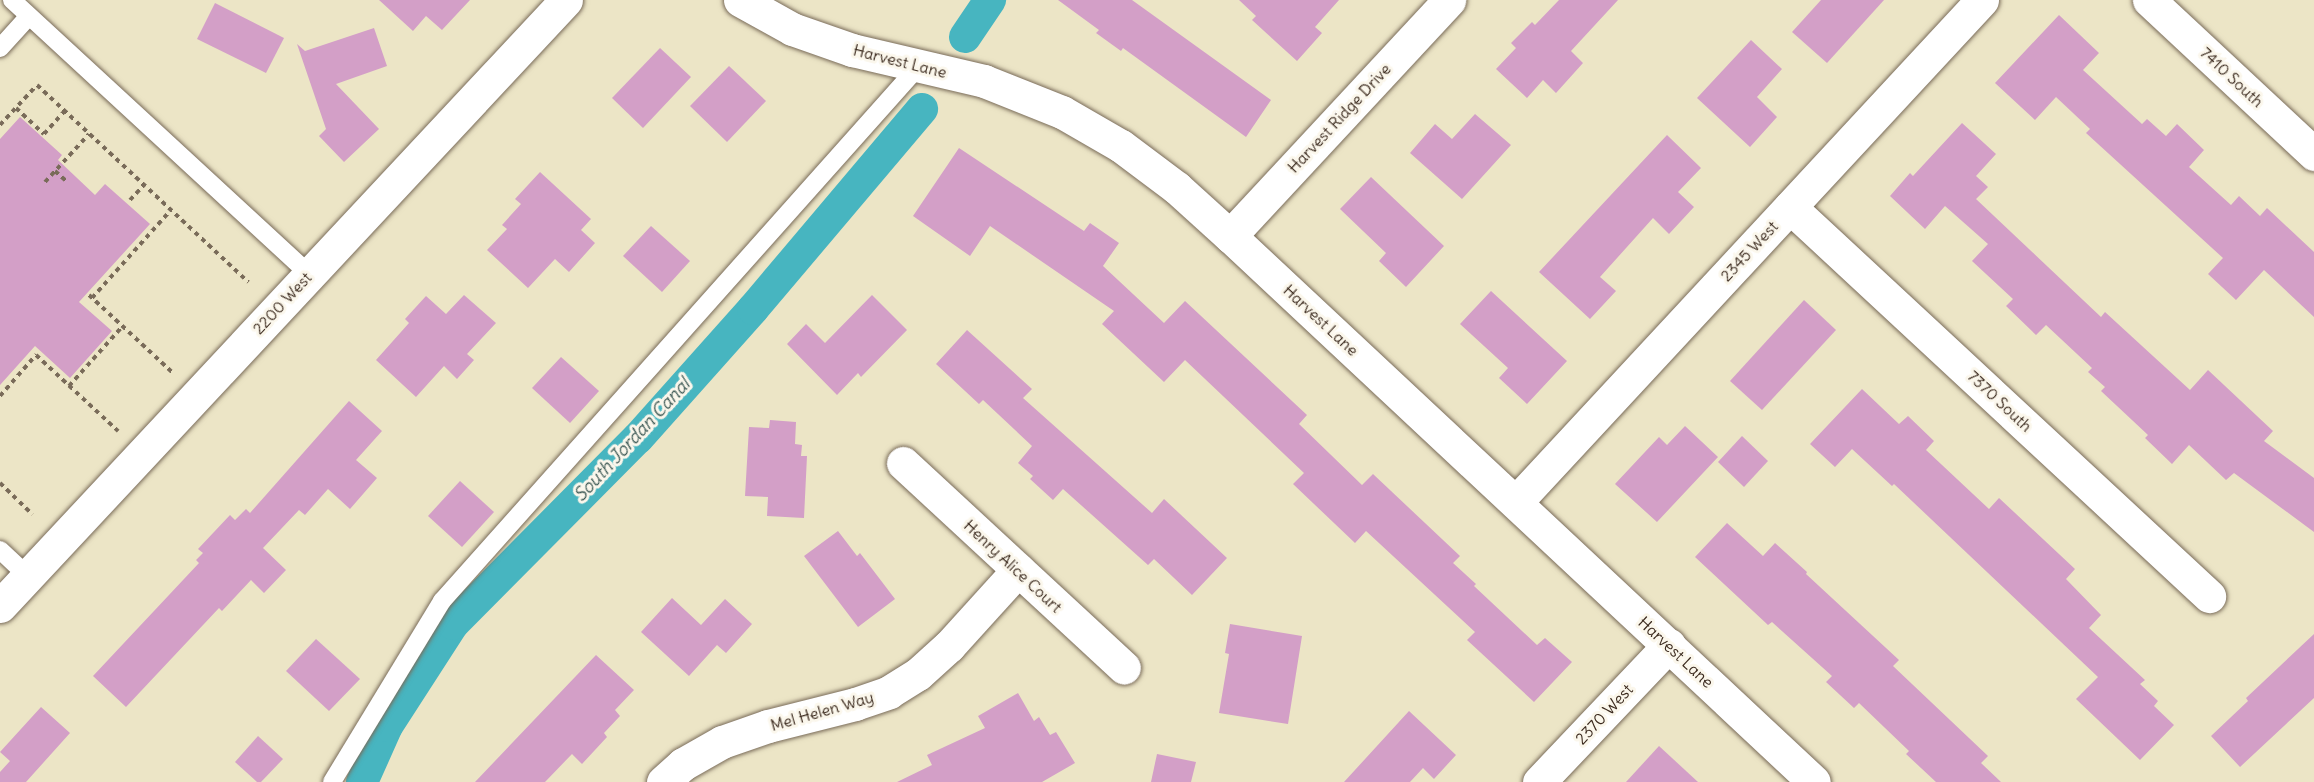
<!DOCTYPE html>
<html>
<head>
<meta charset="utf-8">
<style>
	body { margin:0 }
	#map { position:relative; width:2314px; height:782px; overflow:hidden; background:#ece5c6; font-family:Delius,sans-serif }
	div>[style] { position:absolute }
	.canal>* { height:32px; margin:-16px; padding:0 16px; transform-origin:16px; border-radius:16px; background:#47b5c0 }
	.building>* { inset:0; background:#d39fc7 }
	.path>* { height:4px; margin-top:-2px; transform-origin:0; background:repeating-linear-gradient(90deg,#796b59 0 4.5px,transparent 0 9px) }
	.roads { filter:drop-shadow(0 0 2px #796b59) drop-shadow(0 0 2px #796b59) }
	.service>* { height:18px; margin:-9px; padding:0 9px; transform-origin:9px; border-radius:9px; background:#fff }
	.minor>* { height:33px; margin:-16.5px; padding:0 16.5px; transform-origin:16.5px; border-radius:16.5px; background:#fff }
	.tertiary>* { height:33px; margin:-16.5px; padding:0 16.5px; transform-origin:16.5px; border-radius:16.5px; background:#fff }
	span { translate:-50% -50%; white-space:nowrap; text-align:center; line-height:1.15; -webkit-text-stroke:6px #fbf7ec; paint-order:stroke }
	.street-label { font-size:16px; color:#3b2a1e }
	.water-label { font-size:18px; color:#3f5b57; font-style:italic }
</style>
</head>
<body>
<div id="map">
	<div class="canal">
		<i style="left:965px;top:37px;width:45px;rotate:-56deg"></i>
		<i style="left:362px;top:782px;width:61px;rotate:-65.9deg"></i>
		<i style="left:387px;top:726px;width:121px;rotate:-57.1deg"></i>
		<i style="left:453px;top:624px;width:262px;rotate:-45.2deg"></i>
		<i style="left:638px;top:438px;width:173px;rotate:-48.3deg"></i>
		<i style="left:753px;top:309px;width:262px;rotate:-49.8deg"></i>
	</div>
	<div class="building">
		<i style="clip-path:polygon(379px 0,470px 0,442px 30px,426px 16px,413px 31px)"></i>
		<i style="clip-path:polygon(1058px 0,1132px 0,1271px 100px,1246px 137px,1123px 48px,1121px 51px,1096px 33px,1099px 30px)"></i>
		<i style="clip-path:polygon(1239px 0,1339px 0,1315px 27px,1322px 33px,1297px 61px,1252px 20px,1256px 16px)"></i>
		<i style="clip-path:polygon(1559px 0,1618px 0,1571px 51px,1583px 63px,1556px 93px,1543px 80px,1527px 98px,1496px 69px,1516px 48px,1511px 43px,1532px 22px,1535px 25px)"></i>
		<i style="clip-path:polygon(1821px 0,1884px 0,1827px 63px,1792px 32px)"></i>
		<i style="clip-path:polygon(215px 3px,284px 38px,266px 73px,197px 39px)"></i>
		<i style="clip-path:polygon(2059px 15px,2099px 53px,2083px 70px,2142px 124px,2147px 119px,2166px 136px,2177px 124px,2204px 150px,2189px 167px,2231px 205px,2239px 196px,2260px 216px,2267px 208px,2314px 252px,2314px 317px,2264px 270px,2236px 300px,2208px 274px,2223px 258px,2086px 133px,2090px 129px,2056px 97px,2035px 120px,1995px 83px)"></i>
		<i style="clip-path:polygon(374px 28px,387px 66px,336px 84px,379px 129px,344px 162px,319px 136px,326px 129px,297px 44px,305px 51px)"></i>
		<i style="clip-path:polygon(1751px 40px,1782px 69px,1757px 97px,1777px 117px,1750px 147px,1697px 98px)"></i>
		<i style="clip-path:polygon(660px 48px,691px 77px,643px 128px,612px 98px)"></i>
		<i style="clip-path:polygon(729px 66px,766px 101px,727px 142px,690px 106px)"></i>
		<i style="clip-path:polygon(1475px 114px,1511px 145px,1462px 199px,1410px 153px,1435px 124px,1452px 139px)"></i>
		<i style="clip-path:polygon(20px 117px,62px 155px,58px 160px,95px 195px,105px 184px,150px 224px,79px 302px,112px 331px,70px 378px,35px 346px,0 385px,0 139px)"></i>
		<i style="clip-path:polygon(1962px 123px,1996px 154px,1976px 176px,1988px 187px,1976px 199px,2101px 317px,2105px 312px,2190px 390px,2208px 370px,2273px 431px,2264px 441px,2314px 478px,2314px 532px,2234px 473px,2226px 480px,2189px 445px,2172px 464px,2145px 438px,2148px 435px,2101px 391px,2105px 387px,2088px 372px,2092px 368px,2046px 325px,2036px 335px,2006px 306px,2013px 299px,1972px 261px,1988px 244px,1945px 206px,1925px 229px,1890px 196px,1910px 173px,1913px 176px)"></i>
		<i style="clip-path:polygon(1667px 135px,1701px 168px,1678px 192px,1694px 207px,1669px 234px,1653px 218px,1600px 277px,1616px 291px,1590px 319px,1539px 272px)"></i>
		<i style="clip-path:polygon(959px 148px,1084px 231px,1090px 223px,1119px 243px,1103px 266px,1164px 323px,1185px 301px,1307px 415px,1299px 424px,1362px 485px,1373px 474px,1460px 556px,1453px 563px,1476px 584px,1474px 586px,1537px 645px,1545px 638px,1572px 662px,1534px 702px,1467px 640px,1475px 632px,1366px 531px,1355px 543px,1293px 484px,1304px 473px,1185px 360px,1164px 382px,1102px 324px,1114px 311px,990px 226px,970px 256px,913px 216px)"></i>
		<i style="clip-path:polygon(540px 172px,591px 219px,581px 230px,595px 243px,569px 272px,555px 259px,528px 288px,487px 250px,507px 229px,502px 225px,521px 204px,515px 199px)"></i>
		<i style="clip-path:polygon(1371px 177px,1444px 246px,1406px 287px,1379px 261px,1386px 253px,1340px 209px)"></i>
		<i style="clip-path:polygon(651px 226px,690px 261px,662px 292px,623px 256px)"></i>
		<i style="clip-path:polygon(1491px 291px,1567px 361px,1527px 404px,1499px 378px,1508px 368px,1460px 324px)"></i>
		<i style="clip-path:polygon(464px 295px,496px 323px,467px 354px,474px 360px,457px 379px,444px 366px,416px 397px,376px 360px,409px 323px,405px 319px,426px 296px,446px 314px)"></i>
		<i style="clip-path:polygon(872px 295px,907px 330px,861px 377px,858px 373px,837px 395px,787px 344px,806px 324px,825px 343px)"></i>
		<i style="clip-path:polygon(1804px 300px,1836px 330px,1762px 410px,1730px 381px)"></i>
		<i style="clip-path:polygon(967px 330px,1032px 389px,1023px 398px,1152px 513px,1164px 499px,1227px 558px,1192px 595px,1154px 559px,1148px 565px,1063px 489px,1053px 500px,1030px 479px,1033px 476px,1018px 463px,1032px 446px,983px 400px,979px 404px,936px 364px)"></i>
		<i style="clip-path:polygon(561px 357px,599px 391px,570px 423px,532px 388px)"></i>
		<i style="clip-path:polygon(1862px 389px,1899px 424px,1908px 416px,1934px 441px,1926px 450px,1989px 509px,1999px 498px,2075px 569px,2066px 579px,2101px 615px,2089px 628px,2145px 680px,2140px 684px,2158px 701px,2154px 706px,2174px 725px,2140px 760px,2076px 699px,2098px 677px,1894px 484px,1892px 486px,1852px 449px,1835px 467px,1810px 444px)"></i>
		<i style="clip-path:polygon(349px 401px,382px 431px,356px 460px,377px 478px,350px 509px,328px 489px,305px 515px,299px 510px,263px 548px,286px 570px,264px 593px,251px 580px,222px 611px,219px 608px,126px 707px,93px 676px,199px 563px,196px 560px,203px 553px,198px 549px,230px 515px,235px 520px,246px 509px,250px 513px)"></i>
		<i style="clip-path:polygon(770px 420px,796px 422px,795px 444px,802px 445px,801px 456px,807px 456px,804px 518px,767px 516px,768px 497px,745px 496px,749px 427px,769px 428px)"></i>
		<i style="clip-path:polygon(1685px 426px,1718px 457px,1657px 522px,1615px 484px,1659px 437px,1667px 445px)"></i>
		<i style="clip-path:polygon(1742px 436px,1768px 461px,1744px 487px,1718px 462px)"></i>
		<i style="clip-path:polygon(460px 481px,494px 512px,462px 547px,428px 516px)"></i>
		<i style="clip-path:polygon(1727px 523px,1763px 556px,1775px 543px,1807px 572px,1806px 574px,1899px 660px,1893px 666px,1988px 756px,1981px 763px,2001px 782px,1936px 782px,1906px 754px,1909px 751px,1859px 703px,1854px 708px,1826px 682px,1832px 676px,1772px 622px,1768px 625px,1695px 557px)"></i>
		<i style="clip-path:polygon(838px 531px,857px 556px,860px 553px,895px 599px,858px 627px,804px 556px)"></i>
		<i style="clip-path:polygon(672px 598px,701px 625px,725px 599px,752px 624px,726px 653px,717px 645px,689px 676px,641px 632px)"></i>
		<i style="clip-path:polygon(1230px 624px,1302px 636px,1288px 724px,1219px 713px,1229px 654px,1225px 653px)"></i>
		<i style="clip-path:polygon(2314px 634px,2314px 698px,2240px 767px,2211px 736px,2248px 701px,2246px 698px)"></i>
		<i style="clip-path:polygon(316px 639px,360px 679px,329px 711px,286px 671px)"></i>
		<i style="clip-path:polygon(596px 655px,634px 690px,615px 710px,620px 716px,604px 733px,607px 737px,582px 764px,572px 754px,545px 782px,475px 782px)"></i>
		<i style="clip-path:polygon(1018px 693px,1034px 721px,1039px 717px,1050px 735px,1056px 732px,1075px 763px,1042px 782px,897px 782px,932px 765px,927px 755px,985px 728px,978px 716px)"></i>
		<i style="clip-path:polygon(41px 707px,70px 733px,26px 782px,0 782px,0 772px,10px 761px,0 752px)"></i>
		<i style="clip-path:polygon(1409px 711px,1456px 755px,1434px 779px,1423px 768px,1410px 782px,1344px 782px)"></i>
		<i style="clip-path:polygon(258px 736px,283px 759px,261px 782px,257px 782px,235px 762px)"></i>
		<i style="clip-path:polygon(1659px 746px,1698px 782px,1626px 782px)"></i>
		<i style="clip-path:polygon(1157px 754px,1196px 762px,1191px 782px,1151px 782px)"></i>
	</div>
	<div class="path">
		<i style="left:16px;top:108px;width:38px;rotate:43deg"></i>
		<i style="left:44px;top:134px;width:31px;rotate:-48deg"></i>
		<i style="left:0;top:125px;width:54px;rotate:-47.2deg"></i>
		<i style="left:37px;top:85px;width:289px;rotate:43deg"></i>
		<i style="left:55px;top:171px;width:15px;rotate:42deg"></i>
		<i style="left:45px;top:182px;width:65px;rotate:-47.5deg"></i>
		<i style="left:130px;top:200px;width:21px;rotate:-47deg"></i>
		<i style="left:89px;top:295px;width:115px;rotate:42.9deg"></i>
		<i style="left:92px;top:298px;width:118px;rotate:-48.1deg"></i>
		<i style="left:69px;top:386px;width:79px;rotate:-48.1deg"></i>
		<i style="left:0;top:396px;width:55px;rotate:-48.7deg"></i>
		<i style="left:36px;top:355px;width:112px;rotate:42.8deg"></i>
		<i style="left:0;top:483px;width:45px;rotate:44.1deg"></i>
	</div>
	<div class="roads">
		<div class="service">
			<i style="left:12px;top:0;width:404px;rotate:42.7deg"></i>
			<i style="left:0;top:48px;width:43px;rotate:-47.8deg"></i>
			<i style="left:0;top:550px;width:38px;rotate:43deg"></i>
			<i style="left:332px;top:782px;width:212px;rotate:-58.7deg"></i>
			<i style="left:442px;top:601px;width:715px;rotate:-48.29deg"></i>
		</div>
		<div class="minor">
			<i style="left:740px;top:0;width:60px;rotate:29.1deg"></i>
			<i style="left:792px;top:29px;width:64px;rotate:19.3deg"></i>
			<i style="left:852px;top:50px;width:136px;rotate:13.2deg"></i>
			<i style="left:984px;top:81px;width:84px;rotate:21.7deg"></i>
			<i style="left:1062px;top:112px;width:68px;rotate:30deg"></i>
			<i style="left:1121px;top:146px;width:70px;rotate:36.9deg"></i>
			<i style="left:1177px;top:188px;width:72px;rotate:42.2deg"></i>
			<i style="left:1230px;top:236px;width:799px;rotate:43.07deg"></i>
			<i style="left:2149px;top:0;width:226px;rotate:43deg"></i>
			<i style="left:1790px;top:207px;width:572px;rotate:42.87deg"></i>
			<i style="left:1230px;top:236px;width:322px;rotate:-47.1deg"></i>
			<i style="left:903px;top:463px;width:301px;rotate:42.8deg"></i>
			<i style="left:1516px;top:502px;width:685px;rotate:-47.13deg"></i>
			<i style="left:663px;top:782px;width:27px;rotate:-42deg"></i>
			<i style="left:683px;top:764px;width:45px;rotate:-29.4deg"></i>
			<i style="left:722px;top:742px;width:49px;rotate:-19.2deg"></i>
			<i style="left:768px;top:726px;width:90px;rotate:-14.2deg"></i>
			<i style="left:855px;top:704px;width:36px;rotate:-19deg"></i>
			<i style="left:889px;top:692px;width:34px;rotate:-32deg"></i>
			<i style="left:918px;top:674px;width:42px;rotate:-42.1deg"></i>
			<i style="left:949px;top:646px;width:103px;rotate:-47.8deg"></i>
			<i style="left:1539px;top:782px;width:189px;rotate:-46.5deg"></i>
		</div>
		<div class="tertiary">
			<i style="left:0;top:606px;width:829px;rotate:-46.95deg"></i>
		</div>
	</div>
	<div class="street-label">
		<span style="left:900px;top:61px;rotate:14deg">Harvest Lane</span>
		<span style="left:2232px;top:77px;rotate:43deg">7410 South</span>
		<span style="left:1339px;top:118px;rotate:-47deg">Harvest Ridge Drive</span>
		<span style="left:1749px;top:251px;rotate:-47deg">2345 West</span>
		<span style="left:282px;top:303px;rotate:-47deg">2200 West</span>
		<span style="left:1321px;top:320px;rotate:43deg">Harvest Lane</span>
		<span style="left:2000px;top:401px;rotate:43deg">7370 South</span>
		<span style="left:1013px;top:566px;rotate:43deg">Henry Alice Court</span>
		<span style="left:1676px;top:652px;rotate:43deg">Harvest Lane</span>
		<span style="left:822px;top:711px;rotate:-16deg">Mel Helen Way</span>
		<span style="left:1604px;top:714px;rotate:-47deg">2370 West</span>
	</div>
	<div class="water-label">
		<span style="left:632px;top:440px;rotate:-47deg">South Jordan Canal</span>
	</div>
</div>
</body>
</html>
